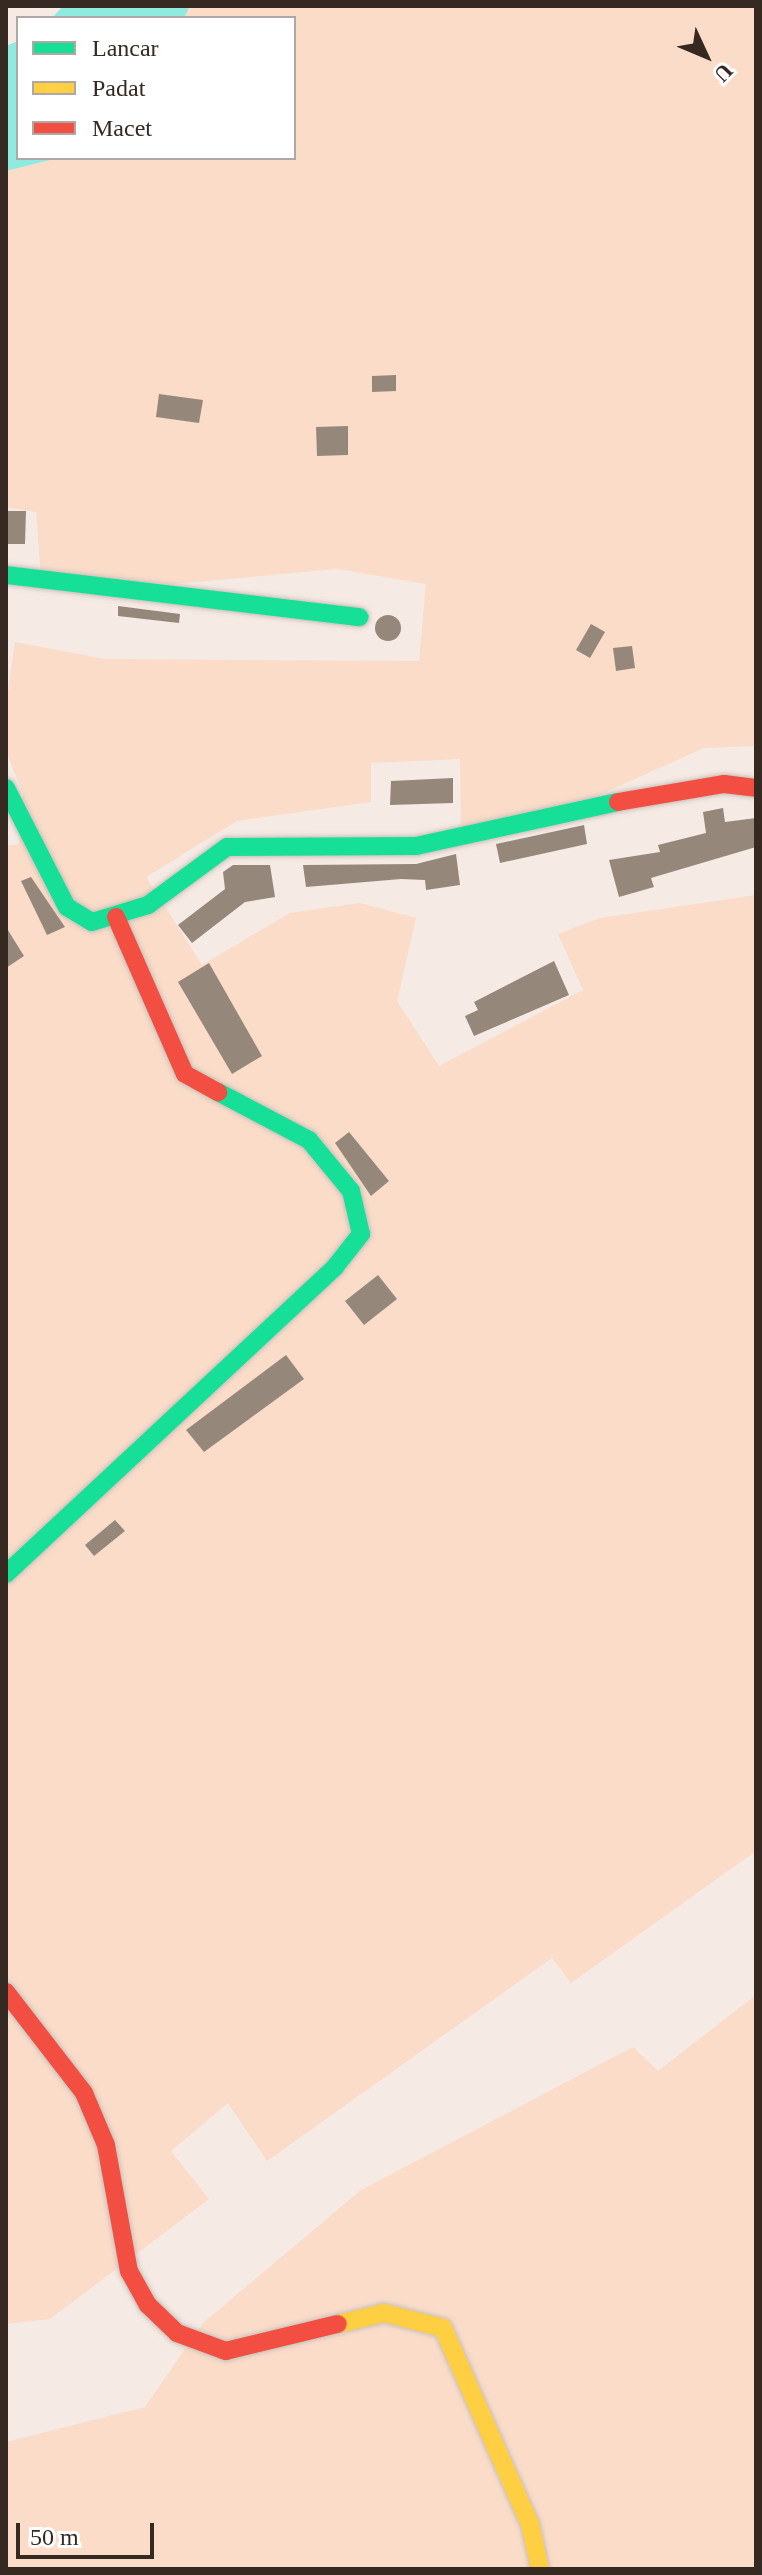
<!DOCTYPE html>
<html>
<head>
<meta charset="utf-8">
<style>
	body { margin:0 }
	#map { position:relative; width:762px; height:2575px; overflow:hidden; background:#f5eae4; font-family:"Times New Roman",serif }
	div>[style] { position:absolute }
	.green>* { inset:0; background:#fadcc9 }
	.water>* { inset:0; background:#8febe0 }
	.building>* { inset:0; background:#96877b }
	.round { border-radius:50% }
	.roads { filter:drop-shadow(0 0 2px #cac0b9) drop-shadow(0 0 2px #cac0b9) }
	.fast>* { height:18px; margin:-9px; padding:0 9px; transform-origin:9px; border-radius:9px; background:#16e098 }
	.slow>* { height:18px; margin:-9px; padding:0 9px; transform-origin:9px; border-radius:9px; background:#ffcf43 }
	.jam>* { height:18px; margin:-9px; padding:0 9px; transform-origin:9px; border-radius:9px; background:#f24e42 }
	span { translate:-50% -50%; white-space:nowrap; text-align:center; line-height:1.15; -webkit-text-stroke:8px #fff; paint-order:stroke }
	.frame { position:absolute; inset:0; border:8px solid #352921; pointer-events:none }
	.legend { position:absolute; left:16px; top:16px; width:280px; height:144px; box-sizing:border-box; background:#fff; border:2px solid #aea9a6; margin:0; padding:10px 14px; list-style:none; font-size:24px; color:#352921 }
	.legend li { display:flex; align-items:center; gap:16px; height:40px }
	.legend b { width:40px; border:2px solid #aea9a6 }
	.north { position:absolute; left:666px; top:16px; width:80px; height:80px; -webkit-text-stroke:6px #fff; paint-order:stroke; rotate:134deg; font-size:22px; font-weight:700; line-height:32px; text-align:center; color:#352921 }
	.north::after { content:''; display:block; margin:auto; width:28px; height:36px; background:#352921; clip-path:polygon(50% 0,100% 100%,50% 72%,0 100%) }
	.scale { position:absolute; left:16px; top:2523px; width:138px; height:36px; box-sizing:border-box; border:4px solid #352921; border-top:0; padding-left:10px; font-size:24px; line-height:28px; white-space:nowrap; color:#352921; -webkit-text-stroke:6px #fff; paint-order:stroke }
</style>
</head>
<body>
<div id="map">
	<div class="green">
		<i style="clip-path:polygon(190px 6px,756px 6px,756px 746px,704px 748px,568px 809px,461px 831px,460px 759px,371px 763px,371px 802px,237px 821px,146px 877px,202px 965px,290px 913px,360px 903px,416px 918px,397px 1001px,439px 1066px,583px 990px,558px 934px,600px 918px,756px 895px,756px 1851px,571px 1983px,552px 1958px,267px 2161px,228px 2103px,171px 2151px,209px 2199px,50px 2319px,6px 2324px,6px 846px,19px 844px,23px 794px,6px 751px,6px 706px,15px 642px,105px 659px,419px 661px,426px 584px,337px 569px,173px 584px,41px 576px,36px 512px,6px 507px,6px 171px,58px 158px,294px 158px,294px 18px,184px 18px)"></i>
		<i style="clip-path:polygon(756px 1995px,756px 2569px,6px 2569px,6px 2442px,145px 2407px,203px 2323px,361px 2190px,633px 2047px,658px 2071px)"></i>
	</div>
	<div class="water">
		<i style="clip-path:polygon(63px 6px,190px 6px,184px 18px,52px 18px)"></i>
		<i style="clip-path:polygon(18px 41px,18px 158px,58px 158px,6px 171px,6px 46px)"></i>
	</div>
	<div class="building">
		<i style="clip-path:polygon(396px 375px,396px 391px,372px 392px,372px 376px)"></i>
		<i style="clip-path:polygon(159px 394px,203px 400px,199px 423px,156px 417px)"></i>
		<i style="clip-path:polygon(348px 426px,348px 455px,317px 456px,316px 427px)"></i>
		<i style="clip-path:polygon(6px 511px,26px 511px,25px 544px,8px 544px)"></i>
		<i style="clip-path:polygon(118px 606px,180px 614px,179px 623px,118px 616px)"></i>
		<i class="round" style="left:375px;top:615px;width:26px;height:26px"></i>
		<i style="clip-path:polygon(591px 624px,605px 632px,590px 658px,576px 650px)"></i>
		<i style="clip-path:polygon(632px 646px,635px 668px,616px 671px,613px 648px)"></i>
		<i style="clip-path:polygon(453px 778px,453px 803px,390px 805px,391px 781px)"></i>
		<i style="clip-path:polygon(723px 808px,725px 822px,756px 818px,756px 847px,651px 878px,654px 887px,619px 897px,609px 860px,660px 852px,658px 845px,706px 833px,703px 812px)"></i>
		<i style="clip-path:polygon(584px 825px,587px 844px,500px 863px,496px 844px)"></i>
		<i style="clip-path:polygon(456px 854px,460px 885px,426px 890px,425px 880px,401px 879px,306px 887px,303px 865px,416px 864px)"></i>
		<i style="clip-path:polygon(233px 865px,270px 865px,275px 897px,245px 902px,192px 943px,178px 925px,225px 889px,223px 872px)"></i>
		<i style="clip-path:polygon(31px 877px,65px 927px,47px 935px,21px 881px)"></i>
		<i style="clip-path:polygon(6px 927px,24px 956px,6px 968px)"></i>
		<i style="clip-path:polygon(554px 961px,569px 995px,474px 1036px,465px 1016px,478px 1010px,474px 1002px)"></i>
		<i style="clip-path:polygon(209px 963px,262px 1056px,232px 1074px,178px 982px)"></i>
		<i style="clip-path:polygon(349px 1132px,389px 1181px,371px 1196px,335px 1143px)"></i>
		<i style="clip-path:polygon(378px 1275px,397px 1299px,364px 1325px,345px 1301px)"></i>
		<i style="clip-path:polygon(286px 1355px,304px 1379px,204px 1452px,186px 1430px)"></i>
		<i style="clip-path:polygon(115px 1520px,125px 1531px,94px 1556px,85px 1545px)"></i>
	</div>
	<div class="roads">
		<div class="fast">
			<i style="left:6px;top:575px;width:356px;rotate:6.8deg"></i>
			<i style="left:6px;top:788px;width:134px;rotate:62.9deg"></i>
			<i style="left:67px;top:907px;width:29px;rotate:31deg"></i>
			<i style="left:92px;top:922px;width:59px;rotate:-16.9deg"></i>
			<i style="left:148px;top:905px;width:98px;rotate:-36.3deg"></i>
			<i style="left:227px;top:847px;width:189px;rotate:-0.3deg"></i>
			<i style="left:416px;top:846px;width:207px;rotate:-12.3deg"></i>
			<i style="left:6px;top:1574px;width:450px;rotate:-43deg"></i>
			<i style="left:335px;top:1267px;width:42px;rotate:-51.8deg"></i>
			<i style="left:361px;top:1234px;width:44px;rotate:-103.1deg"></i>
			<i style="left:351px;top:1191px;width:66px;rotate:-129.5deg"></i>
			<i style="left:309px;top:1140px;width:103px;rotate:-152.2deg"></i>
		</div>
		<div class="slow">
			<i style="left:338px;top:2324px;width:47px;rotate:-13.4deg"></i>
			<i style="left:384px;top:2313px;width:61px;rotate:14.3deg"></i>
			<i style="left:443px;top:2328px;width:214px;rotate:66.1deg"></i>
			<i style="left:530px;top:2524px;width:46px;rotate:77.5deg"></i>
		</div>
		<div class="jam">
			<i style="left:618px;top:802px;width:108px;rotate:-9.6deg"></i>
			<i style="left:724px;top:784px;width:32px;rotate:7deg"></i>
			<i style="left:116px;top:917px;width:171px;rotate:66.3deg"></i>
			<i style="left:185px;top:1074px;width:38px;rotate:29deg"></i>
			<i style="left:6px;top:1992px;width:128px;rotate:52.3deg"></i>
			<i style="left:84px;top:2093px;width:56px;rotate:67.1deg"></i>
			<i style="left:106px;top:2145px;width:128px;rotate:79.7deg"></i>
			<i style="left:129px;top:2271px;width:39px;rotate:61deg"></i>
			<i style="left:148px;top:2305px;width:40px;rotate:44deg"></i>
			<i style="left:177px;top:2333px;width:52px;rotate:20.2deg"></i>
			<i style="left:226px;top:2351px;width:115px;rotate:-13.6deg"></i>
		</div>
	</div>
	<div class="frame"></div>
	<ul class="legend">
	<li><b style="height:10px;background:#16e098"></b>Lancar</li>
	<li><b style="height:10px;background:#ffcf43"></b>Padat</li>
	<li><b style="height:10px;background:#f24e42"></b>Macet</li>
	</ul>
	<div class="north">U</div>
	<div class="scale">50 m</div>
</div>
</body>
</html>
